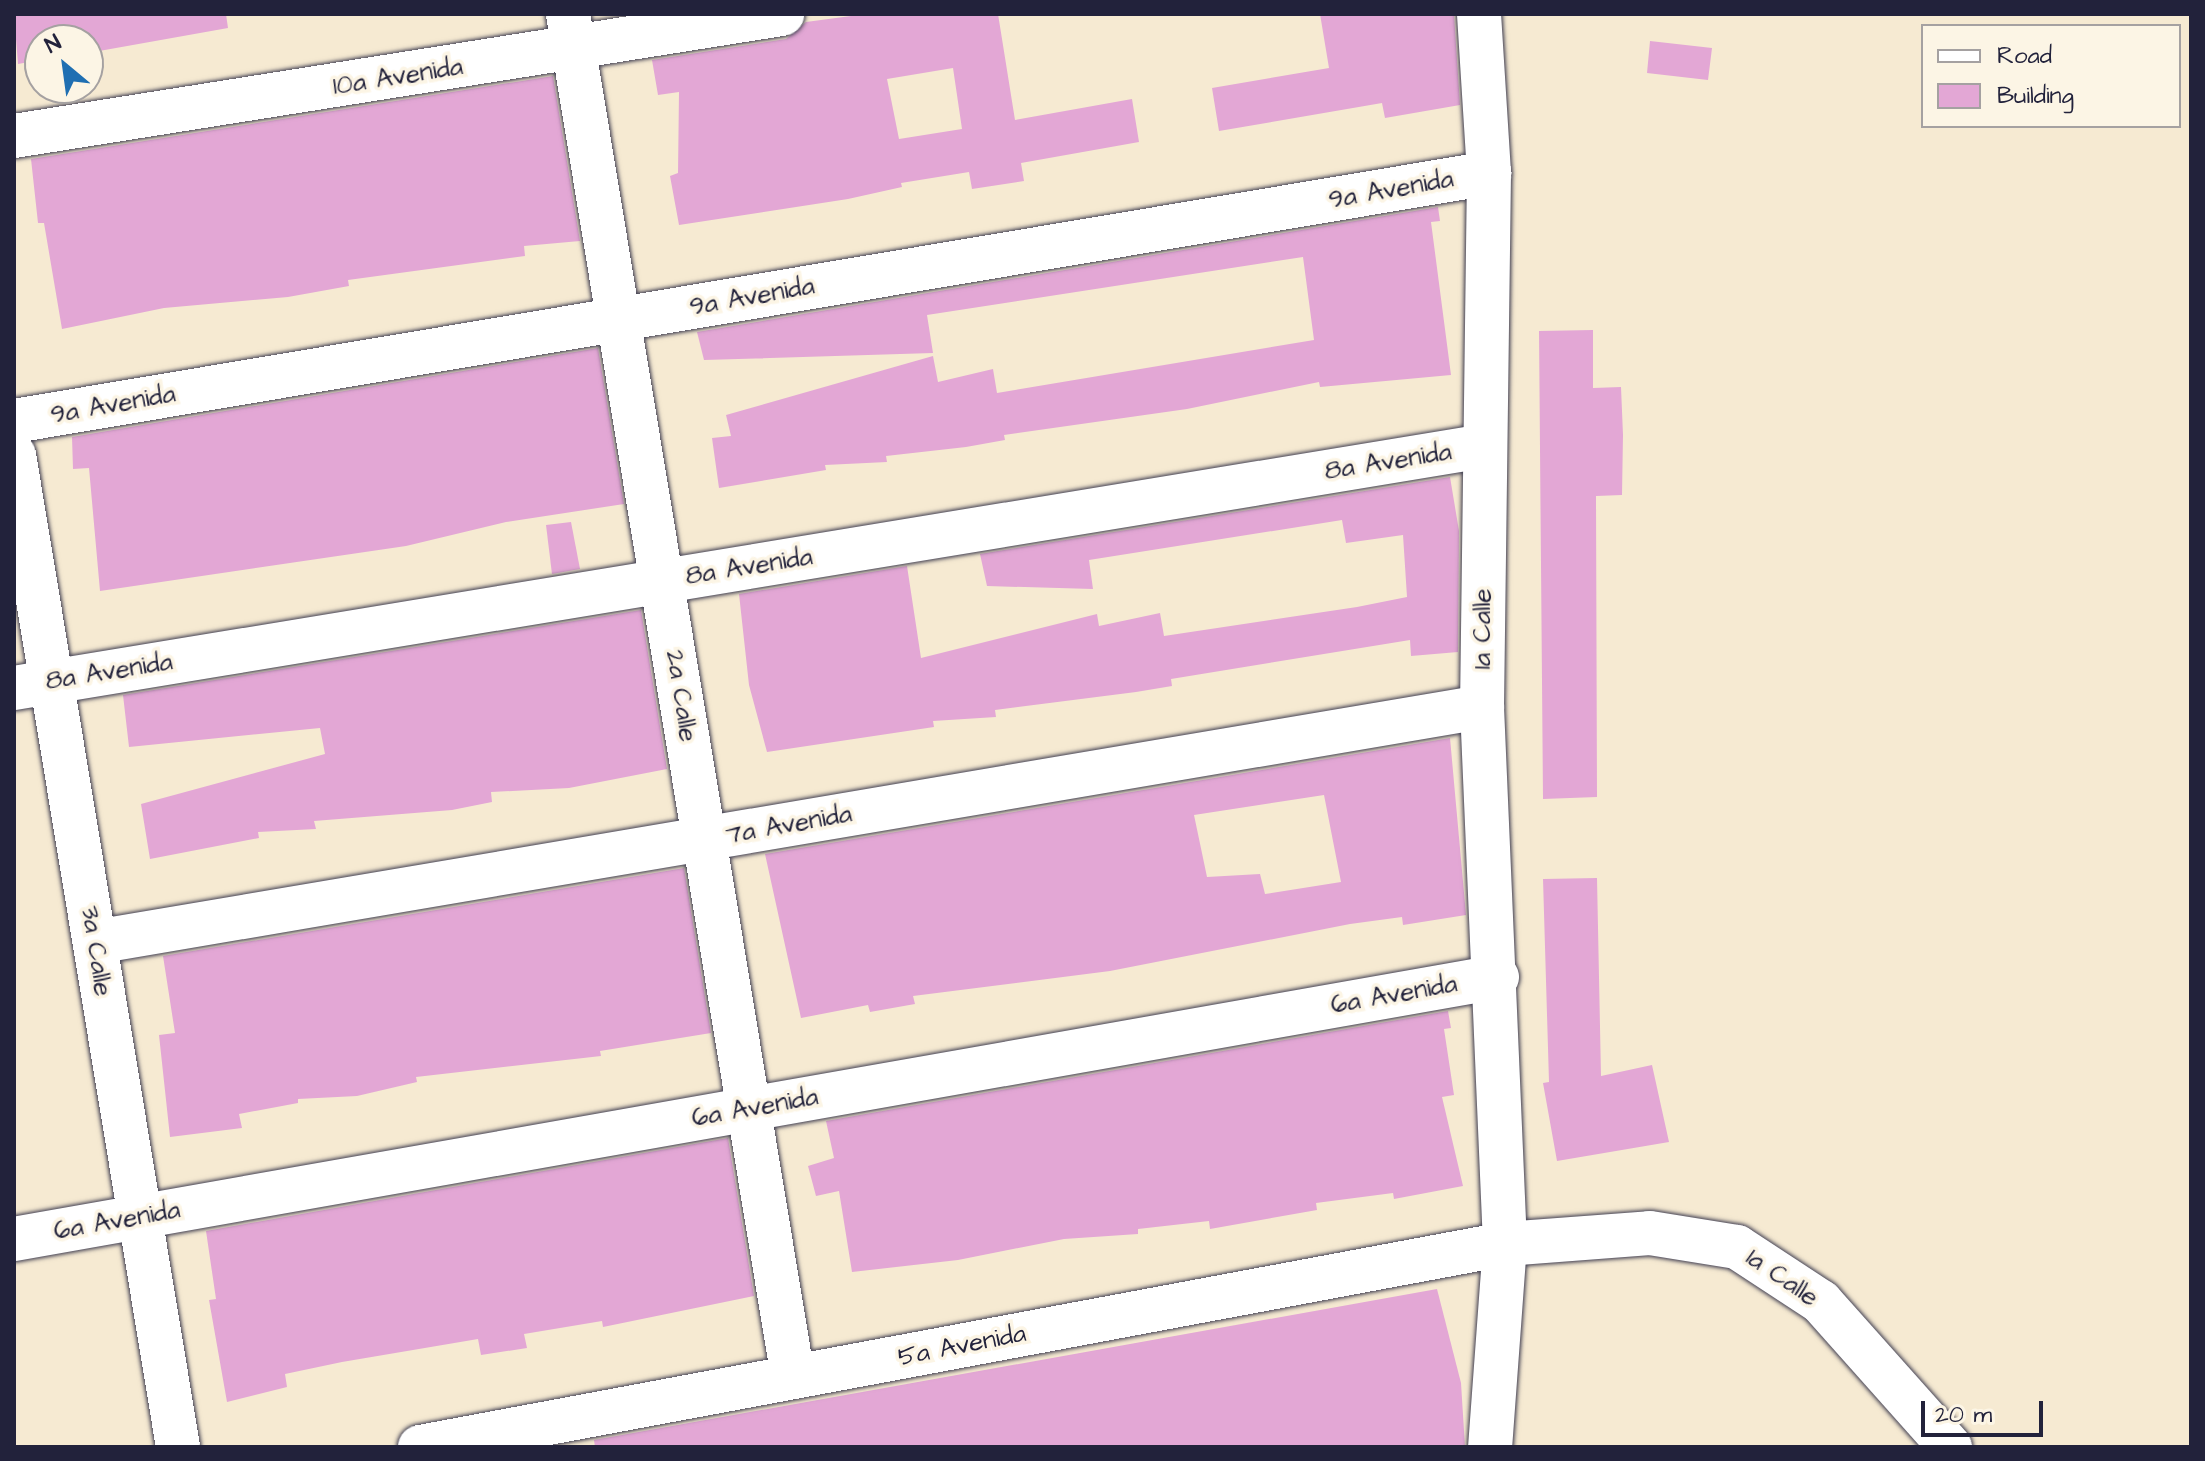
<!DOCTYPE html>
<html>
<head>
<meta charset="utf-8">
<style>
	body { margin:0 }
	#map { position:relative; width:2205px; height:1461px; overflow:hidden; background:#f6ead2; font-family:"Architects Daughter",sans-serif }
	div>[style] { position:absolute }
	.building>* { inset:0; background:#e3a7d5 }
	.roads { filter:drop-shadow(0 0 2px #424052) drop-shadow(0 0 2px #424052) }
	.minor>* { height:44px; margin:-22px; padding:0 22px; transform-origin:22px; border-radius:22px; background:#fff }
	span { translate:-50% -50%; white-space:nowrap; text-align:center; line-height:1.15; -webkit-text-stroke:7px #fcf5e5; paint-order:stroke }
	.street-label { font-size:26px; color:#22223b }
	.frame { position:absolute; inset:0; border:16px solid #22223b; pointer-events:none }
	.legend { position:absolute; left:1921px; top:24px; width:260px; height:104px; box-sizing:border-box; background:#fcf5e5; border:2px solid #a5a1a1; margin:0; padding:10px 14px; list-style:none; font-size:24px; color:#22223b }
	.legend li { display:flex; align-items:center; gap:16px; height:40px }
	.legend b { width:40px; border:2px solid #a5a1a1 }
	.north { position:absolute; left:24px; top:24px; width:80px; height:80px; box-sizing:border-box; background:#fcf5e5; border:2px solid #a5a1a1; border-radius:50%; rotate:331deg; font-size:22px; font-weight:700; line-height:32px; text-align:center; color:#22223b }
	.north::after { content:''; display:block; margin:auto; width:28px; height:36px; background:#1f6fb2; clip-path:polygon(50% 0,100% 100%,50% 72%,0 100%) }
	.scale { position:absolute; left:1921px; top:1401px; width:122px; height:36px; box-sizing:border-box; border:4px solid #22223b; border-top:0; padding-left:10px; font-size:24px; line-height:28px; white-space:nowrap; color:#22223b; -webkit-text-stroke:6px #fcf5e5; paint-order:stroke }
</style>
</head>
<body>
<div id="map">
	<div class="building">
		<i style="clip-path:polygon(14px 14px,226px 14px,228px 28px,88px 53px,88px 40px,40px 40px,40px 60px,18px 64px)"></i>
		<i style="clip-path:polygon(evenodd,866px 14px,998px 14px,1015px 120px,1132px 99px,1139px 142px,1021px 163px,1024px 181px,972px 189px,969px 172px,901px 183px,902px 187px,848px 199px,679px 225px,670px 176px,678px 173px,679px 92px,658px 95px,652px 60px,786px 39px,806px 22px,866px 14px,953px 68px,962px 129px,899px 139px,887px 79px,953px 68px)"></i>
		<i style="clip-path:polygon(1320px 14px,1454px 14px,1460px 105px,1385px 118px,1382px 103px,1219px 131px,1212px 88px,1329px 68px)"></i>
		<i style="clip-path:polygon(1650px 41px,1712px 48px,1708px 80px,1647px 73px)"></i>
		<i style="clip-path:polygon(553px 76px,580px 241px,524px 246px,525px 256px,348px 280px,349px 286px,288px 297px,164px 308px,62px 329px,44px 223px,38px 223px,31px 159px)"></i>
		<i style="clip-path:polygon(1438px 207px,1440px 221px,1431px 222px,1451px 375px,1320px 387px,1319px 382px,1187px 409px,1004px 435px,1005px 440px,966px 447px,886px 456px,887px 462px,825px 465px,826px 470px,719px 488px,712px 438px,731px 436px,726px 415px,933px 356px,938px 382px,993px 369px,997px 393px,1314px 340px,1303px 257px,927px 315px,933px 353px,704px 360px,697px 332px)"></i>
		<i style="clip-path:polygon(1593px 330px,1593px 388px,1621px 387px,1623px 435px,1622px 495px,1596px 496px,1597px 797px,1543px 799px,1539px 331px)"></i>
		<i style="clip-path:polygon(598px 348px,624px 504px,506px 522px,406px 546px,100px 591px,89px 468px,73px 469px,72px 437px)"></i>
		<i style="clip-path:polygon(1450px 477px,1459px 531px,1458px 652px,1411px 656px,1410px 640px,1171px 679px,1172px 686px,1136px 692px,995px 710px,996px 717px,933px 721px,934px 727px,767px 752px,749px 685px,739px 594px,907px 566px,921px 658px,1097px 614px,1099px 626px,1160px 613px,1164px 636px,1357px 607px,1407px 597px,1403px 535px,1346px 543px,1342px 520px,1089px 560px,1093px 589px,987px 586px,980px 554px)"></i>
		<i style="clip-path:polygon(571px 522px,580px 569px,552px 574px,546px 525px)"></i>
		<i style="clip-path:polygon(641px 610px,667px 769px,569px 788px,491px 792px,492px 802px,452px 810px,314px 821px,316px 829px,258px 832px,259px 838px,150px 859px,141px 804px,325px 754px,320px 728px,129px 747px,123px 695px)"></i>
		<i style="clip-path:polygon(evenodd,1450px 738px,1466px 915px,1403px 925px,1402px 917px,1350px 924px,1110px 971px,913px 996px,915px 1004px,870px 1012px,868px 1005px,801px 1018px,765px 854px,1450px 738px,1324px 795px,1341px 882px,1265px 894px,1260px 874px,1207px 877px,1194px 815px,1324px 795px)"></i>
		<i style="clip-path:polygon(684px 868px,711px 1033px,600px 1051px,601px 1056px,416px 1077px,417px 1082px,357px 1096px,298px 1099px,298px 1103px,239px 1114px,242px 1128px,170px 1137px,159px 1035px,175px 1033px,163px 956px)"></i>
		<i style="clip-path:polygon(1597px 878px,1601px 1076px,1652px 1065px,1669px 1142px,1557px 1161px,1543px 1083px,1549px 1082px,1543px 879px)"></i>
		<i style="clip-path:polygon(1448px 1011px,1451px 1028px,1444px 1029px,1454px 1095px,1442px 1097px,1463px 1186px,1394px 1199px,1393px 1193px,1316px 1203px,1317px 1210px,1210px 1229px,1209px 1221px,1138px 1229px,1138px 1234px,1064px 1239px,958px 1260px,852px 1272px,839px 1191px,816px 1196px,808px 1166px,834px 1158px,826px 1121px)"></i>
		<i style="clip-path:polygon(728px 1138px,754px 1296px,603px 1327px,602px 1321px,524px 1334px,527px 1348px,481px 1355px,478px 1339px,342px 1362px,285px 1374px,287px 1387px,227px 1402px,209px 1300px,216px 1299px,206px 1231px)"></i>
		<i style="clip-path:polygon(1437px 1289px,1461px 1383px,1465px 1447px,595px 1447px,594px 1440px)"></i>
	</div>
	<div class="roads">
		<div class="minor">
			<i style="left:568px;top:14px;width:1381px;rotate:80.63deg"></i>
			<i style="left:1479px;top:14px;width:159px;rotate:86.4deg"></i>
			<i style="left:1489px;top:173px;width:534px;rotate:90.75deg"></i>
			<i style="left:1482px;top:707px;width:537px;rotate:87.55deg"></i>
			<i style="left:1505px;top:1244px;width:204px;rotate:94.2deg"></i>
			<i style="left:14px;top:136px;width:778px;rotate:-9.03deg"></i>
			<i style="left:14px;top:421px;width:1496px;rotate:-9.54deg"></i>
			<i style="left:14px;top:455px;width:1005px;rotate:80.61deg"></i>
			<i style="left:14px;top:688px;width:1489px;rotate:-9.35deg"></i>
			<i style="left:95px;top:942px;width:1407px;rotate:-9.62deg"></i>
			<i style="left:14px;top:1239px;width:1506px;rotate:-10.02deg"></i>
			<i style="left:420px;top:1447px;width:1104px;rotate:-10.6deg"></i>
			<i style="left:1505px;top:1244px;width:145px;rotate:-4.3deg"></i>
			<i style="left:1650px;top:1233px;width:88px;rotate:9.1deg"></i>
			<i style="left:1737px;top:1247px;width:100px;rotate:33.2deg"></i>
			<i style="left:1821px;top:1302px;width:194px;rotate:48.3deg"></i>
		</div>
	</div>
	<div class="street-label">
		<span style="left:398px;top:77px;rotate:-9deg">10a Avenida</span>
		<span style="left:1391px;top:190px;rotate:-10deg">9a Avenida</span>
		<span style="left:752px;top:297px;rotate:-10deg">9a Avenida</span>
		<span style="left:113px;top:405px;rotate:-10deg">9a Avenida</span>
		<span style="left:1388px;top:462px;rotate:-9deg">8a Avenida</span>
		<span style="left:749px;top:567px;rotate:-9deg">8a Avenida</span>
		<span style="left:1483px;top:629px;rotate:-90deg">1a Calle</span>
		<span style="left:109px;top:672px;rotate:-9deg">8a Avenida</span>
		<span style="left:681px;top:696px;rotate:81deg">2a Calle</span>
		<span style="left:789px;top:825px;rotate:-10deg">7a Avenida</span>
		<span style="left:96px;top:951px;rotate:81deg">3a Calle</span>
		<span style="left:1394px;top:995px;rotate:-10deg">6a Avenida</span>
		<span style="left:755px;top:1108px;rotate:-10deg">6a Avenida</span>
		<span style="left:117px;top:1221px;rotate:-10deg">6a Avenida</span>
		<span style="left:1782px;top:1278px;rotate:34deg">1a Calle</span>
		<span style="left:962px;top:1346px;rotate:-11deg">5a Avenida</span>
	</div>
	<div class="frame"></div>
	<ul class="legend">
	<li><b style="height:10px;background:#fff"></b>Road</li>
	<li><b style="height:22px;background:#e3a7d5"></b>Building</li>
	</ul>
	<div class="north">N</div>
	<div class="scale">20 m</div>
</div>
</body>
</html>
